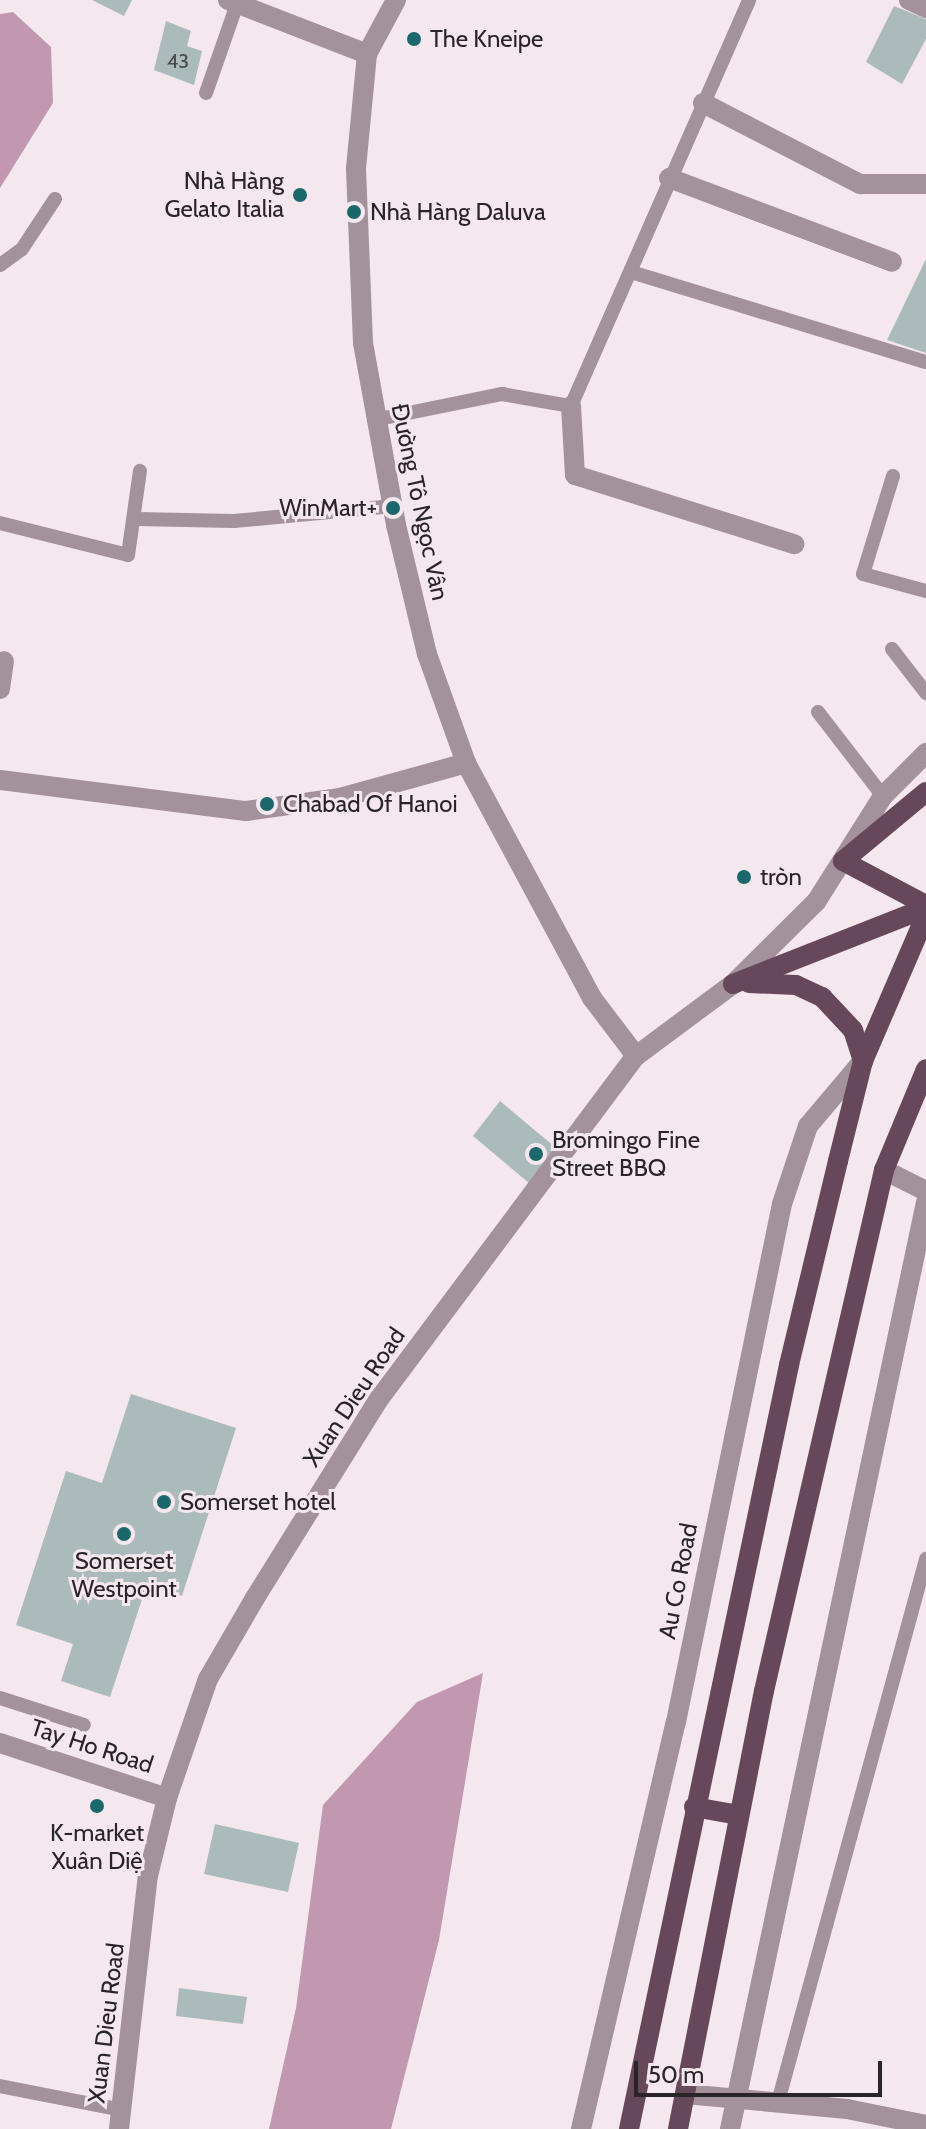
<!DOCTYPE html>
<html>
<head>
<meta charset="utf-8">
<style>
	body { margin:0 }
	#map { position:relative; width:926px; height:2129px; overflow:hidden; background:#f4e7ee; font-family:Cabin,sans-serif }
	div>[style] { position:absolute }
	.water>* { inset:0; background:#c298b0 }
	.building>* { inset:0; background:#abbabb }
	.service>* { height:14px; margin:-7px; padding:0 7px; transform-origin:7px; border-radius:7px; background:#a3919b }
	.minor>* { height:20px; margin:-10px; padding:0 10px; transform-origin:10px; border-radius:10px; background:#a3919b }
	.tertiary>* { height:20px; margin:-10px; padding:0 10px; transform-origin:10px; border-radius:10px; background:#a3919b }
	.primary>* { height:20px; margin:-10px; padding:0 10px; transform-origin:10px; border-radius:10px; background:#67485a }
	.dots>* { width:22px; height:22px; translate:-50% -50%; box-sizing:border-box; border:4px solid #f4e7ee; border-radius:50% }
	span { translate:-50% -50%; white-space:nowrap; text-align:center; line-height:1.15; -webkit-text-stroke:6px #f4e7ee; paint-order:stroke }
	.number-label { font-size:20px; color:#4a4a4c }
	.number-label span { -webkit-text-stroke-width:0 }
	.poi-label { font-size:24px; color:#292427 }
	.left { translate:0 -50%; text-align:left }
	.right { translate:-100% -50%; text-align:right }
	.street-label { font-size:24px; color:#292427 }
	.scale { position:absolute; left:634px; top:2061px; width:248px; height:36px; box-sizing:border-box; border:4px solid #292427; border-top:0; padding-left:10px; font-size:24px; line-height:28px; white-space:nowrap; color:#292427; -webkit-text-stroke:6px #f4e7ee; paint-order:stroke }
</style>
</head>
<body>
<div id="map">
	<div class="water">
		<i style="clip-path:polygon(13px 12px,51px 47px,53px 103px,0 188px,0 14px)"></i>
		<i style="clip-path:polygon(483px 1673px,439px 1940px,391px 2129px,269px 2129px,296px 2008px,323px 1805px,417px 1702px)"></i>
	</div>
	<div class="building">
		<i style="clip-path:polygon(92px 0,132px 0,124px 16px)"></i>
		<i style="clip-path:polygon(894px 6px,926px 19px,926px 39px,902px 84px,866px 62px)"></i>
		<i style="clip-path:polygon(166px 21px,191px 31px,187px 46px,202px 51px,194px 85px,154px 70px)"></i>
		<i style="clip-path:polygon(926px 259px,926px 353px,887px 340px)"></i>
		<i style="clip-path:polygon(500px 1101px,556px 1148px,529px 1183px,473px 1136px)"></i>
		<i style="clip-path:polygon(131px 1394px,236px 1428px,182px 1596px,147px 1584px,110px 1697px,61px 1681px,73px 1644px,16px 1625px,66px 1471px,102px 1483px)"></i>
		<i style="clip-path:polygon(215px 1824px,299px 1843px,288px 1892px,204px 1874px)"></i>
		<i style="clip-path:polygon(179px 1988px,247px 1997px,243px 2024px,176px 2016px)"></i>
	</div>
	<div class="service">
		<i style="left:206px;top:93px;width:94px;rotate:-70.8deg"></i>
		<i style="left:0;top:265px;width:27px;rotate:-36deg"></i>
		<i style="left:22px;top:249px;width:60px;rotate:-56.6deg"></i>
		<i style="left:631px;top:272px;width:308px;rotate:17deg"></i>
		<i style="left:374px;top:420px;width:131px;rotate:-11.5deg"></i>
		<i style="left:502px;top:394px;width:70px;rotate:9.9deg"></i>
		<i style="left:571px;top:406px;width:443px;rotate:-66.3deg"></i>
		<i style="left:893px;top:476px;width:102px;rotate:107deg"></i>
		<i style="left:863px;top:574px;width:65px;rotate:15.1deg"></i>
		<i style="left:136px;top:519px;width:98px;rotate:1.2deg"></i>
		<i style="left:234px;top:521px;width:160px;rotate:-5.4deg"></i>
		<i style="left:0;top:523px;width:132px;rotate:14deg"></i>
		<i style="left:128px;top:555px;width:85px;rotate:-81.9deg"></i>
		<i style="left:892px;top:649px;width:56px;rotate:52.3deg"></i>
		<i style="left:818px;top:712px;width:106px;rotate:52.3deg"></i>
		<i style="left:0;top:1698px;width:88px;rotate:17.8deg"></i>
		<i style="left:0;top:2086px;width:124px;rotate:11.1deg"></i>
		<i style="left:778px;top:2102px;width:563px;rotate:-74.75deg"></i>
	</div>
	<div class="minor">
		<i style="left:228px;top:0;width:149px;rotate:21.2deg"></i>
		<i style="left:396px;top:0;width:61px;rotate:118.2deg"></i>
		<i style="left:367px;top:54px;width:116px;rotate:95.5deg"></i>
		<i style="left:356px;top:169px;width:174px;rotate:87.7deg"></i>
		<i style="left:363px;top:343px;width:185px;rotate:79.7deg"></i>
		<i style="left:396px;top:525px;width:133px;rotate:76.5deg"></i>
		<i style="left:427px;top:654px;width:116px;rotate:70.3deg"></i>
		<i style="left:466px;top:763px;width:267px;rotate:61.8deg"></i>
		<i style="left:592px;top:998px;width:73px;rotate:52.8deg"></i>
		<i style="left:909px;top:0;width:19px;rotate:25deg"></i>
		<i style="left:703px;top:103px;width:177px;rotate:27.3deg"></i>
		<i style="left:860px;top:184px;width:66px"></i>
		<i style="left:669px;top:178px;width:238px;rotate:20.6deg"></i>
		<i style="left:571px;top:406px;width:69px;rotate:86.7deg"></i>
		<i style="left:575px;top:475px;width:230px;rotate:17.5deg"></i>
		<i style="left:0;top:689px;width:28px;rotate:-82deg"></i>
		<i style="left:0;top:780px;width:248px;rotate:7.2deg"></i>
		<i style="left:246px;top:811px;width:95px;rotate:-7.9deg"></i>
		<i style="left:340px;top:798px;width:131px;rotate:-15.5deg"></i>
		<i style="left:884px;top:1170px;width:47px;rotate:26.6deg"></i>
		<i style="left:0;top:1743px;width:176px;rotate:18.2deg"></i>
		<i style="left:685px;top:2094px;width:163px;rotate:5.3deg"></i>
		<i style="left:847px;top:2109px;width:81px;rotate:11.4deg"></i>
	</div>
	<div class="tertiary">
		<i style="left:119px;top:2129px;width:255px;rotate:-83.5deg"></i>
		<i style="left:148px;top:1876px;width:80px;rotate:-76.3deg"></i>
		<i style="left:167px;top:1798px;width:126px;rotate:-71deg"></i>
		<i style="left:208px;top:1679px;width:94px;rotate:-59.9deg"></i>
		<i style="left:255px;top:1598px;width:234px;rotate:-58.1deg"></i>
		<i style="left:379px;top:1399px;width:429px;rotate:-53.2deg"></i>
		<i style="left:636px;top:1056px;width:121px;rotate:-36.6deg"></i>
		<i style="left:733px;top:984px;width:117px;rotate:-44.7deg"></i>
		<i style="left:816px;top:902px;width:125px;rotate:-57.7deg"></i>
		<i style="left:883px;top:796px;width:61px;rotate:-45deg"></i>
		<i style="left:581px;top:2129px;width:418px;rotate:-76.9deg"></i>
		<i style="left:676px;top:1722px;width:529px;rotate:-78.44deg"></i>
		<i style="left:782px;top:1204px;width:82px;rotate:-71.6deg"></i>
		<i style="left:808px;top:1126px;width:85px;rotate:-49.8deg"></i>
		<i style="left:730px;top:2129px;width:947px;rotate:-78.06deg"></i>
	</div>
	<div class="primary">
		<i style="left:926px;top:792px;width:108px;rotate:140.3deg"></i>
		<i style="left:843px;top:861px;width:94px;rotate:27.9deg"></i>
		<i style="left:749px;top:983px;width:47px;rotate:2.4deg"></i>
		<i style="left:796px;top:985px;width:29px;rotate:25deg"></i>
		<i style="left:822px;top:997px;width:45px;rotate:46.8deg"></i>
		<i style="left:853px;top:1030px;width:33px;rotate:72deg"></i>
		<i style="left:733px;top:984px;width:207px;rotate:-21.5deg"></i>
		<i style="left:694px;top:1807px;width:46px;rotate:10.1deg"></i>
		<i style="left:629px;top:2129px;width:781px;rotate:-78.17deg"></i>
		<i style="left:789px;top:1365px;width:210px;rotate:-76.5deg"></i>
		<i style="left:838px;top:1161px;width:103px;rotate:-76deg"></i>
		<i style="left:863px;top:1061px;width:159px;rotate:-66.7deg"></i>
		<i style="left:678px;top:2129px;width:446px;rotate:-78.9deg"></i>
		<i style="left:764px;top:1691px;width:535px;rotate:-77.03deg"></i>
		<i style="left:884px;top:1170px;width:109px;rotate:-67.4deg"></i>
	</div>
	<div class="dots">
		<i style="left:414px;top:39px;background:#1a676c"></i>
		<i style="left:300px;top:195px;background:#1a676c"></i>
		<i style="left:354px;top:212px;background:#1a676c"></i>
		<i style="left:393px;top:508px;background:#1a676c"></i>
		<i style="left:267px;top:804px;background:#1a676c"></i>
		<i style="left:744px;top:877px;background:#1a676c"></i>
		<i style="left:536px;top:1154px;background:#1a676c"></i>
		<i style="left:164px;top:1502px;background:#1a676c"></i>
		<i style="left:124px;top:1534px;background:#1a676c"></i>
		<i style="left:97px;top:1806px;background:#1a676c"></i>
	</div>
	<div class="number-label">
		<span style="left:178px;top:61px">43</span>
	</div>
	<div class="poi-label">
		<span class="left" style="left:430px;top:39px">The Kneipe</span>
		<span class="right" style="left:284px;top:195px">Nhà Hàng<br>Gelato Italia</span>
		<span class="left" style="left:370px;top:212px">Nhà Hàng Daluva</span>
		<span class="right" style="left:377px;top:508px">WinMart+</span>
		<span class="left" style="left:283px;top:804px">Chabad Of Hanoi</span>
		<span class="left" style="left:760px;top:877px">tròn</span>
		<span class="left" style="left:552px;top:1154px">Bromingo Fine<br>Street BBQ</span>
		<span class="left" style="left:180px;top:1502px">Somerset hotel</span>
		<span style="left:124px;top:1575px">Somerset<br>Westpoint</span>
		<span style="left:97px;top:1847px">K-market<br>Xuân Diệ</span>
	</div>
	<div class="street-label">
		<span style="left:420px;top:502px;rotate:78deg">Đường Tô Ngọc Vân</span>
		<span style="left:354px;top:1397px;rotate:-56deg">Xuan Dieu Road</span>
		<span style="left:678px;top:1581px;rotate:-79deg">Au Co Road</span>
		<span style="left:92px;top:1746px;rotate:18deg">Tay Ho Road</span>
		<span style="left:106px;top:2023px;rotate:-83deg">Xuan Dieu Road</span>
	</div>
	<div class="scale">50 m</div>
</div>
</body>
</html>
